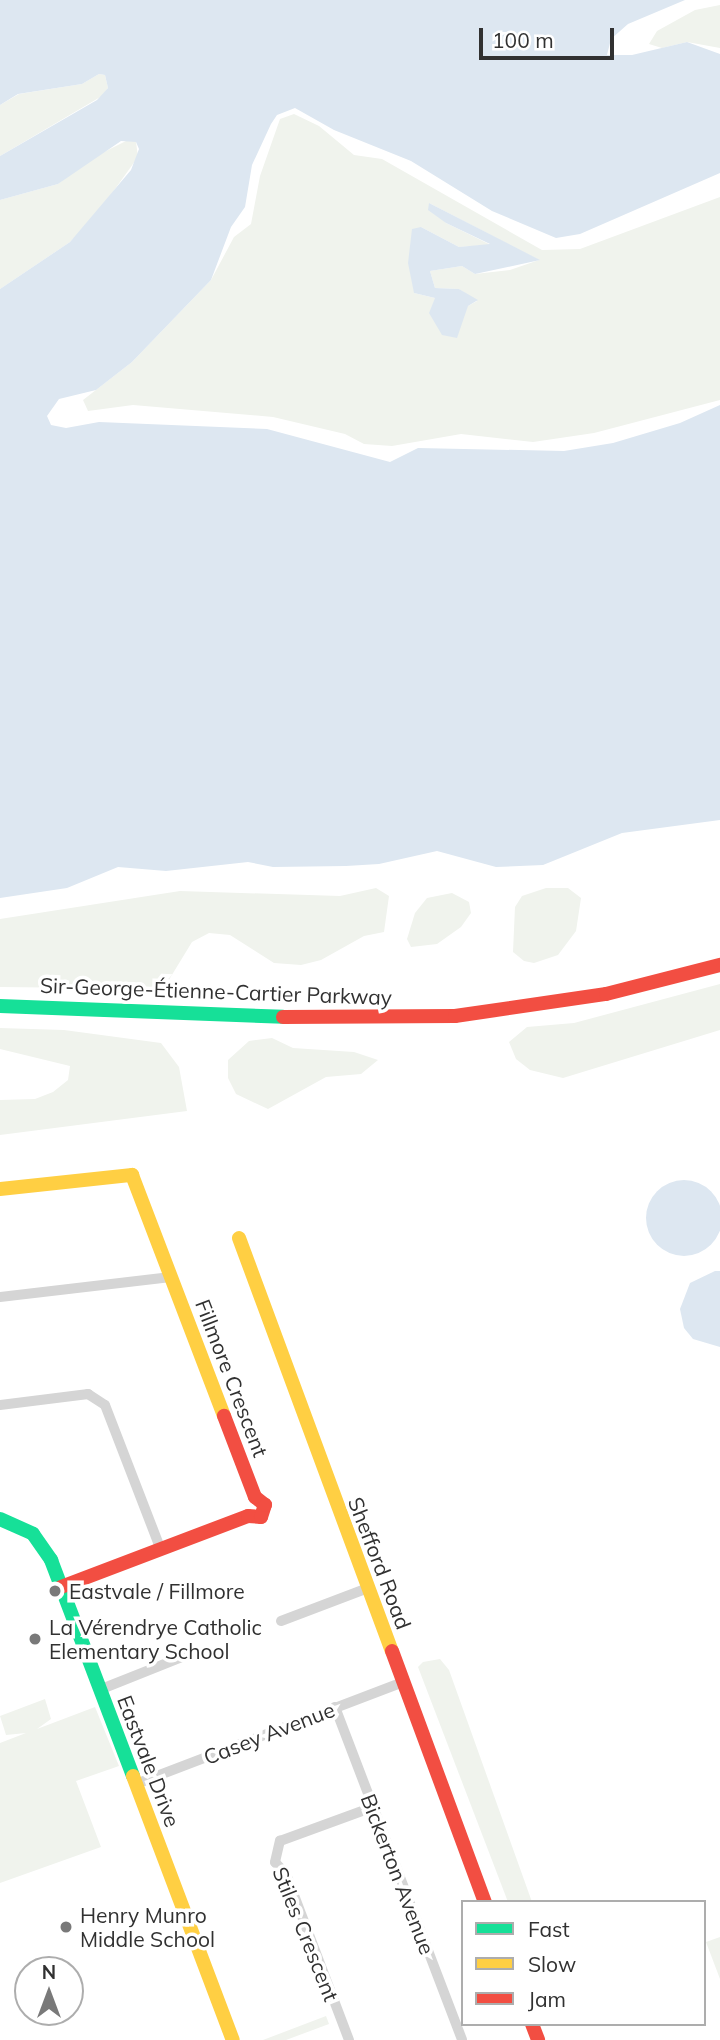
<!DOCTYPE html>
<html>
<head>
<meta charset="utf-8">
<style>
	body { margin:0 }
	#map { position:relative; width:720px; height:2040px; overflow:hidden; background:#fff; font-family:Mulish,sans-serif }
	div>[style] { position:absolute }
	.green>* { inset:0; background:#f0f3ed }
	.water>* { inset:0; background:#dde7f1 }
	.round { border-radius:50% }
	.street>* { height:10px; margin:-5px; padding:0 5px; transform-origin:5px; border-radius:5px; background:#d5d5d5 }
	.fast>* { height:14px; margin:-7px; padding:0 7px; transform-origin:7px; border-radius:7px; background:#16e098 }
	.slow>* { height:14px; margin:-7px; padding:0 7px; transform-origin:7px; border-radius:7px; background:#ffcf43 }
	.jam>* { height:14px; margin:-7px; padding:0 7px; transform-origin:7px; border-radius:7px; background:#f24e42 }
	.dots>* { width:19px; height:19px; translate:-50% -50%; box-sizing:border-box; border:4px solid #fff; border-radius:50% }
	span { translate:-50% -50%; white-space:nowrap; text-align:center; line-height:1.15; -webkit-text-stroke:7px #fff; paint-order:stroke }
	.street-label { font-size:21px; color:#313131 }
	.poi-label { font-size:21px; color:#313131 }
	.left { translate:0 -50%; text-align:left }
	.legend { position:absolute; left:461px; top:1900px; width:245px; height:126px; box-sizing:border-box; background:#fff; border:2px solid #adadad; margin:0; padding:9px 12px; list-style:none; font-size:21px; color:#313131 }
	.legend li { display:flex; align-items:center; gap:14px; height:35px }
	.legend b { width:35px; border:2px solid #adadad }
	.north { position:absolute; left:14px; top:1956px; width:70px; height:70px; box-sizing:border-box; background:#fff; border:2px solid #adadad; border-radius:50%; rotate:0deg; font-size:19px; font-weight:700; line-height:28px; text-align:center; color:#313131 }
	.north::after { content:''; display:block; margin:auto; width:24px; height:32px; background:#797979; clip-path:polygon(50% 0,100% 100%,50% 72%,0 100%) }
	.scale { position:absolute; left:479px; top:28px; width:135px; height:32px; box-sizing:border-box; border:4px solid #313131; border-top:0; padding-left:9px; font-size:21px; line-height:24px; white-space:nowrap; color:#313131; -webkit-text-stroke:5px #fff; paint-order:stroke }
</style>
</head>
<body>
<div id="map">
	<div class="green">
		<i style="clip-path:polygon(720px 5px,720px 48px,687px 42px,662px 48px,649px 44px,657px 31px,695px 10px)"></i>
		<i style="clip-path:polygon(99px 74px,105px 75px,108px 88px,102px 96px,0 156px,0 105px,19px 94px,82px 84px)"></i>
		<i style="clip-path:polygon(evenodd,294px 114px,319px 126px,354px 155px,382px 159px,542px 250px,580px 249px,720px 197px,720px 400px,594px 433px,533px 442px,461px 434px,392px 446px,364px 444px,345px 434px,273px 417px,133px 405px,88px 411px,83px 400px,132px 362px,211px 280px,234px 237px,251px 224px,260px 176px,280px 119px,294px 114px,429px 203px,539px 260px,510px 270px,475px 274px,462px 266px,430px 271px,435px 288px,459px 289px,477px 301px,468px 306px,414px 293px,421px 227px,459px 247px,491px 245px,446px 223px,429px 203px)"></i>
		<i style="clip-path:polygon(130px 139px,136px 142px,138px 157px,97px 214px,70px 242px,0 289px,0 200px,58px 184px,90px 159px)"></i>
		<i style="clip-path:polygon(376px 888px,389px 896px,384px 932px,364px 936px,321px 960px,301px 965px,274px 963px,230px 935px,209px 933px,192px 942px,167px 983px,122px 994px,89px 988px,0 987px,0 919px,180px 891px,340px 896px)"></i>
		<i style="clip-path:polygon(546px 888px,568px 888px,581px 898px,576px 931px,558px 955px,534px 963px,524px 961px,513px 952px,515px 907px,522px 896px)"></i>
		<i style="clip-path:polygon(452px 893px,469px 902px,471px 913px,461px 927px,437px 944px,411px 947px,407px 939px,415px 913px,427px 898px)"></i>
		<i style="clip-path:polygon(720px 984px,720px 1030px,563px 1078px,530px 1070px,516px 1059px,509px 1042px,527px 1027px,574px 1023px)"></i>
		<i style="clip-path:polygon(0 1028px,64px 1030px,161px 1043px,179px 1067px,187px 1111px,0 1135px,0 1100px,35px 1099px,53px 1092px,68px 1080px,70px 1066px,0 1049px)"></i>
		<i style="clip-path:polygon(272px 1038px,293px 1048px,354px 1052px,378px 1060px,361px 1074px,326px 1077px,268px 1109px,236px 1094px,228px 1078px,228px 1060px,249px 1041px)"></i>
		<i style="clip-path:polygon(440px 1659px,449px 1670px,532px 1902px,508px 1902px,418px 1667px,423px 1662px)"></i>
		<i style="clip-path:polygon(45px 1699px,51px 1719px,37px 1729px,95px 1707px,119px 1766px,76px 1781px,101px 1847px,0 1883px,0 1743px,26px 1733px,6px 1735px,0 1716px)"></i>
		<i style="clip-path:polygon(720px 1937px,720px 1979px,706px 1942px)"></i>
		<i style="clip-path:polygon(326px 2016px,329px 2024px,286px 2040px,263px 2040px)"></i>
	</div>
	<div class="water">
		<i style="clip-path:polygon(0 0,685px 0,628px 24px,611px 39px,607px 55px,632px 55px,687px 42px,720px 54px,720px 173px,580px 234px,556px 238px,492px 211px,411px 161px,334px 130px,295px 108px,277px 115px,271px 124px,252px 165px,245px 207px,231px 227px,211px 280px,132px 362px,96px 390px,59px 399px,47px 416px,51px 425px,66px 428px,99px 422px,267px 429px,390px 462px,418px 448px,564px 451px,613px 443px,680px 423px,720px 405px,720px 820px,622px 833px,543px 865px,496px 867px,437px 851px,379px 864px,346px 866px,273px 867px,248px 862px,166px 871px,118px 867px,67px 888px,0 898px,0 289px,70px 242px,131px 170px,139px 149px,136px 142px,121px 141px,58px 184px,0 200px,0 156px,97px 100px,108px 88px,105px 75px,99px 74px,82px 84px,18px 94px,0 105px)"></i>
		<i style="clip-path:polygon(429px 203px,540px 260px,475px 274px,462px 266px,430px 271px,435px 288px,459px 289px,478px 300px,468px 306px,457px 338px,442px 335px,429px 313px,435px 298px,414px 293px,408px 263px,412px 229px,421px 227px,459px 247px,490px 244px,446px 223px,428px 210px)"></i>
		<i class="round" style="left:646px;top:1180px;width:76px;height:76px"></i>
		<i style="clip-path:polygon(715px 1271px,720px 1271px,720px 1347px,693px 1339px,684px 1328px,680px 1309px,690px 1283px)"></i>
	</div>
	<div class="street">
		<i style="left:0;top:1297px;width:172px;rotate:-6.7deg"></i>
		<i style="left:0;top:1405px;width:89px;rotate:-7.1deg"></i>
		<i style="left:88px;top:1394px;width:20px;rotate:33deg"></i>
		<i style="left:105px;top:1405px;width:155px;rotate:68.9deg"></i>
		<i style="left:281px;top:1621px;width:93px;rotate:-20.8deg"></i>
		<i style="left:99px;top:1690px;width:95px;rotate:-21.7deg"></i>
		<i style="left:335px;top:1707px;width:356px;rotate:69.1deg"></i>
		<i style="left:136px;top:1784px;width:286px;rotate:-20.9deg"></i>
		<i style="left:349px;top:2040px;width:178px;rotate:-110.8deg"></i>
		<i style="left:286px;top:1874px;width:16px;rotate:-133deg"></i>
		<i style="left:275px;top:1862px;width:22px;rotate:-77deg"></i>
		<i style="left:280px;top:1841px;width:99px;rotate:-20.1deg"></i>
	</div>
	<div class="fast">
		<i style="left:0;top:1006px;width:283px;rotate:2.2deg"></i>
		<i style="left:0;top:1519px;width:36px;rotate:24deg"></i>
		<i style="left:33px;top:1534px;width:32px;rotate:55deg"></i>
		<i style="left:51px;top:1560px;width:231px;rotate:69.2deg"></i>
	</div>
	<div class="slow">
		<i style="left:0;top:1189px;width:133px;rotate:-6.1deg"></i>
		<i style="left:132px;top:1175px;width:258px;rotate:69.1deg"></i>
		<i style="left:239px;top:1238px;width:440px;rotate:69.7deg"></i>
		<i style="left:133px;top:1776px;width:282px;rotate:69.3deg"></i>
	</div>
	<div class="jam">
		<i style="left:283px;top:1017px;width:172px;rotate:-0.3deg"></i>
		<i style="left:455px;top:1016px;width:153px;rotate:-8.3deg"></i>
		<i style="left:606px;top:994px;width:118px;rotate:-14.3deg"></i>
		<i style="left:61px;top:1587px;width:200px;rotate:-20.8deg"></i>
		<i style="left:248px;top:1516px;width:13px;rotate:4deg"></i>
		<i style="left:261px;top:1517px;width:13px;rotate:-72deg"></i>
		<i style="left:265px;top:1505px;width:13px;rotate:-141deg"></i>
		<i style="left:255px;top:1497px;width:87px;rotate:-110.9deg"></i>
		<i style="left:392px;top:1651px;width:268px;rotate:69.7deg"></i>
		<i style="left:532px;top:2024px;width:17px;rotate:69deg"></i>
	</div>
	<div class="dots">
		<i style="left:55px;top:1591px;background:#797979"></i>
		<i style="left:35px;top:1639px;background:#797979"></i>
		<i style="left:66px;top:1927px;background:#797979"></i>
	</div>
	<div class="street-label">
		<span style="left:216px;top:991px;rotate:2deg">Sir-George-Étienne-Cartier Parkway</span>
		<span style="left:232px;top:1378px;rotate:69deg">Fillmore Crescent</span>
		<span style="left:380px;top:1563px;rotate:69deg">Shefford Road</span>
		<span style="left:269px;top:1733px;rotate:-21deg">Casey Avenue</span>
		<span style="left:149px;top:1761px;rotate:69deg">Eastvale Drive</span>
		<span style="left:398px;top:1874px;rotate:69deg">Bickerton Avenue</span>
		<span style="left:306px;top:1934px;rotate:68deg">Stiles Crescent</span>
	</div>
	<div class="poi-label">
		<span class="left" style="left:69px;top:1591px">Eastvale / Fillmore</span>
		<span class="left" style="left:49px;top:1639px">La Vérendrye Catholic<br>Elementary School</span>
		<span class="left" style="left:80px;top:1927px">Henry Munro<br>Middle School</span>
	</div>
	<ul class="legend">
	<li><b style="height:9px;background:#16e098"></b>Fast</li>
	<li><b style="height:9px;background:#ffcf43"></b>Slow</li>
	<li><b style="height:9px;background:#f24e42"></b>Jam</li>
	</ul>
	<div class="north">N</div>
	<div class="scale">100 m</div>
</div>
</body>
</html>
